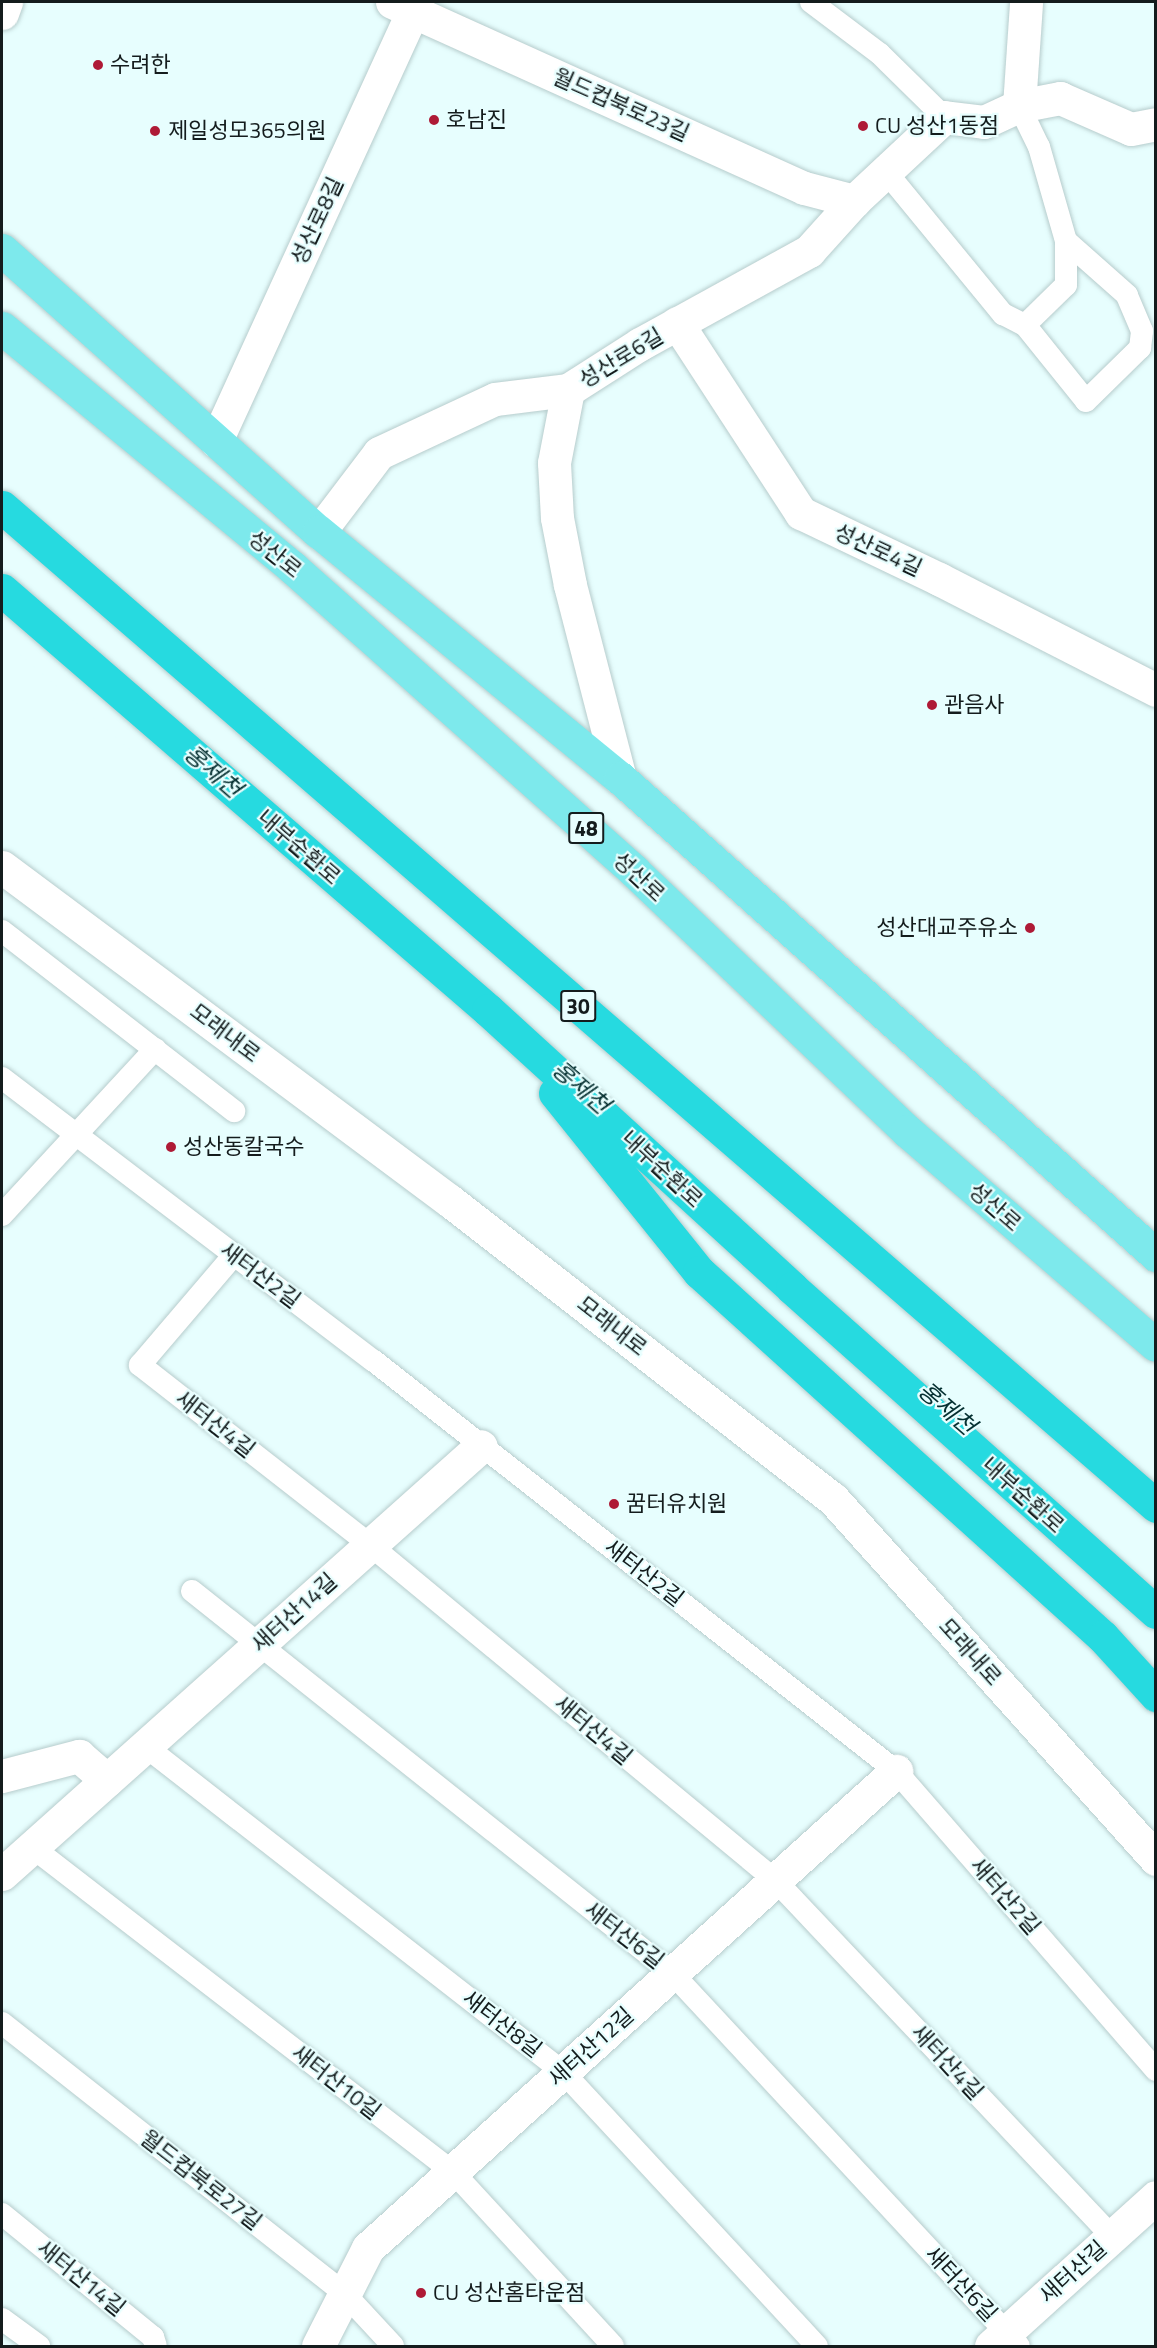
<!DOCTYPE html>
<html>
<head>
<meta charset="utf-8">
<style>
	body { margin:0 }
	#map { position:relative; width:1157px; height:2348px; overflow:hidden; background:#e7fefe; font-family:"Titillium Web","Noto Sans KR",sans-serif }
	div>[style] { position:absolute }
	.pier>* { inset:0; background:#e7fefe }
	.roads { filter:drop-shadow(0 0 2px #b6cccc) drop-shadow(0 0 2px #b6cccc) }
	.lane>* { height:22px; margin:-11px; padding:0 11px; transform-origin:11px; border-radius:11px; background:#fff }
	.street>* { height:33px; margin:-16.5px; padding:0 16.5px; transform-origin:16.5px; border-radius:16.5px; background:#fff }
	.secondary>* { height:33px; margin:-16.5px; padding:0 16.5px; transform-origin:16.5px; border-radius:16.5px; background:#fff }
	.primary>* { height:33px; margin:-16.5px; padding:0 16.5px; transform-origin:16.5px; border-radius:16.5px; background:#7de9ec }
	.highway>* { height:33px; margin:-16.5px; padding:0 16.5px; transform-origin:16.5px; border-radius:16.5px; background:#26dae0 }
	.dots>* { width:16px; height:16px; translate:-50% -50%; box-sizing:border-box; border:3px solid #e7fefe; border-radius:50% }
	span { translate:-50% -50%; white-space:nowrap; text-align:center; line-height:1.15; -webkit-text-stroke:4.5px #e7fefe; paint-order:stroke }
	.shield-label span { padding:2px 4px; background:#e7fefe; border:2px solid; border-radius:4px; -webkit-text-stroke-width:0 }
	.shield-label { font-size:21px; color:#141c1d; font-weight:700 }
	.poi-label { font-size:22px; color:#141c1d }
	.left { translate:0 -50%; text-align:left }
	.right { translate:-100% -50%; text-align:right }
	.street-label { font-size:22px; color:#141c1d }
	.water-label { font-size:24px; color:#053031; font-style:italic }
	.frame { position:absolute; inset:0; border:3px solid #141c1d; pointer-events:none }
</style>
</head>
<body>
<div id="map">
	<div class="pier">
		<i style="clip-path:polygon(2px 454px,1156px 1482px,1155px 1644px,1123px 1616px,1113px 1626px,336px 944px,345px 935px,2px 639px)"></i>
	</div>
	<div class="roads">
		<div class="lane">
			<i style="left:811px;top:2px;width:86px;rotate:37deg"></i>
			<i style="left:880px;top:54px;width:90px;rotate:44.5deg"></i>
			<i style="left:887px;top:173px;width:183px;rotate:50.6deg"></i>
			<i style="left:1003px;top:314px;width:25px;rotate:27deg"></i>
			<i style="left:1025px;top:325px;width:97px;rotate:51.2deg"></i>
			<i style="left:1086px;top:401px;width:76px;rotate:-44.5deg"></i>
			<i style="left:1140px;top:348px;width:17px;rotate:-83deg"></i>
			<i style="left:1142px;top:331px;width:39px;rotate:-113deg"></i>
			<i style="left:1127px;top:295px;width:81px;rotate:-138.5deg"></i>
			<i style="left:1066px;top:241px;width:98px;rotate:-106deg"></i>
			<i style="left:1039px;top:147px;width:46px;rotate:-116deg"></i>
			<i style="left:1025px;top:325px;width:57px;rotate:-44.3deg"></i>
			<i style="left:1066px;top:285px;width:44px;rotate:-90deg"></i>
			<i style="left:2px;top:931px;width:294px;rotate:37.8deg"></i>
			<i style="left:2px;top:1078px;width:467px;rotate:37.3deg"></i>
			<i style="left:374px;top:1361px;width:664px;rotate:38.15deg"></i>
			<i style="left:896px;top:1771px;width:396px;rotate:49deg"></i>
			<i style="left:2px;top:1215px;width:226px;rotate:-47.3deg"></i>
			<i style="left:234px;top:1255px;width:145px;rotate:130.5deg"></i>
			<i style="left:140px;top:1365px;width:292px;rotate:38deg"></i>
			<i style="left:370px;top:1545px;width:526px;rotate:39.6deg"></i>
			<i style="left:775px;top:1880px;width:492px;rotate:46.6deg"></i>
			<i style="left:192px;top:1591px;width:613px;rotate:38.51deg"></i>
			<i style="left:672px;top:1973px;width:509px;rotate:47.07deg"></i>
			<i style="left:145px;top:1746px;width:530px;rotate:37.95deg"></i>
			<i style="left:563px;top:2072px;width:374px;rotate:47.2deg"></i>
			<i style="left:32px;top:1847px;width:532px;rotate:37.67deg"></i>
			<i style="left:453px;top:2172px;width:236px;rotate:47.4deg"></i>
			<i style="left:2px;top:2023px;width:436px;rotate:38.3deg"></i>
			<i style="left:344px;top:2293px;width:72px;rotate:47.2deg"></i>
			<i style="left:2px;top:2214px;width:195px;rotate:39.2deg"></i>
			<i style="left:153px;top:2337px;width:9px;rotate:72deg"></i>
			<i style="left:2px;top:2319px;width:46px;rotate:36.1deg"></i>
		</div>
		<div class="street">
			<i style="left:392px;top:2px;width:452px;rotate:24.3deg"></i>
			<i style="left:804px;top:188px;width:52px;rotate:14.6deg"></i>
			<i style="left:1019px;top:106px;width:42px;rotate:-11deg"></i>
			<i style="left:1060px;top:98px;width:77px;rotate:23.6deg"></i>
			<i style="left:1131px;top:129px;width:25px;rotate:-11deg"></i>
			<i style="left:677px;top:323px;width:227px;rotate:56.9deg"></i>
			<i style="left:801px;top:513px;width:153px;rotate:25.6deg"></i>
			<i style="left:939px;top:579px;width:244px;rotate:27.1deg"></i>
			<i style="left:568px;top:390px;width:74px;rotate:100.9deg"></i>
			<i style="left:554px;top:463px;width:55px;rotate:86.9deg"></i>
			<i style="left:557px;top:518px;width:68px;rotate:79deg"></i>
			<i style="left:570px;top:585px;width:199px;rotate:75.5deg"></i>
			<i style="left:216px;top:441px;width:483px;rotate:-65.4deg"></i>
			<i style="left:319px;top:532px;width:99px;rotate:-52.8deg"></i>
			<i style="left:379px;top:453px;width:128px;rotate:-25deg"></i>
			<i style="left:495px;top:399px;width:74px;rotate:-7deg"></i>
			<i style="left:568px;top:390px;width:85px;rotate:-32.6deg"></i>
			<i style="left:640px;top:344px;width:193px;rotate:-28.8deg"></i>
			<i style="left:809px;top:251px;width:67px;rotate:-48deg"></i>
			<i style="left:854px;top:201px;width:123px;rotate:-43deg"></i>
			<i style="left:944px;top:117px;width:40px;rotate:7.1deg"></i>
			<i style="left:984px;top:122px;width:38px;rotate:-25deg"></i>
			<i style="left:1019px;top:106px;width:104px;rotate:-86.1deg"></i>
			<i style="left:2px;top:1776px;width:80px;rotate:-14.6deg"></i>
			<i style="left:79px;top:1756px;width:37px;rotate:41deg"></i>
			<i style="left:2px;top:1874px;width:642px;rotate:-41.78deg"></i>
			<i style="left:318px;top:2346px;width:110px;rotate:-63deg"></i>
			<i style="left:368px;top:2248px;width:712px;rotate:-42.09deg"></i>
			<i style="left:991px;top:2346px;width:222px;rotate:-42.1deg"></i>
		</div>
		<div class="secondary">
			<i style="left:2px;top:13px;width:12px;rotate:-70deg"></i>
			<i style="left:2px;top:867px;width:559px;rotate:36.71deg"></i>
			<i style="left:450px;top:1201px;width:485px;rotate:37.9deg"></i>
			<i style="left:833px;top:1499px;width:484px;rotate:48.1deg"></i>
		</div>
		<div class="primary">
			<i style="left:2px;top:250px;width:424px;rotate:41.7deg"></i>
			<i style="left:319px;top:532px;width:389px;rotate:39.3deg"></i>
			<i style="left:620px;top:778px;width:718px;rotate:41.67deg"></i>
			<i style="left:2px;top:328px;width:377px;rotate:39.5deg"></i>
			<i style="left:293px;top:568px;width:456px;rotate:41.6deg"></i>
			<i style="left:634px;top:871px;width:377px;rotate:43.6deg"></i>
			<i style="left:907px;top:1131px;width:328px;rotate:40.7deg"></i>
		</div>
		<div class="highway">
			<i style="left:2px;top:507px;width:1526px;rotate:40.88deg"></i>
			<i style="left:2px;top:590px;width:642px;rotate:40.83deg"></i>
			<i style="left:488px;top:1010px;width:412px;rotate:42.4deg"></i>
			<i style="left:792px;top:1288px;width:487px;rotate:41.7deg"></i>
			<i style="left:555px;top:1093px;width:230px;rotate:51.2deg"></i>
			<i style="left:699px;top:1272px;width:544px;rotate:42.1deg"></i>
			<i style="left:1103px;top:1637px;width:79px;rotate:47.6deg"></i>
		</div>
	</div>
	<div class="dots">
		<i style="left:98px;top:65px;background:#ae1a36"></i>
		<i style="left:434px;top:120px;background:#ae1a36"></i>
		<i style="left:863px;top:126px;background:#ae1a36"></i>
		<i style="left:155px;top:131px;background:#ae1a36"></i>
		<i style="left:932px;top:705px;background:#ae1a36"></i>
		<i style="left:1030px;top:928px;background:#ae1a36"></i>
		<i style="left:171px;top:1147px;background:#ae1a36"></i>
		<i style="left:614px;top:1504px;background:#ae1a36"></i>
		<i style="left:421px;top:2293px;background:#ae1a36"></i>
	</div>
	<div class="shield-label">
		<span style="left:586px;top:828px">48</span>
		<span style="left:578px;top:1006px">30</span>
	</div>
	<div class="poi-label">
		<span class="left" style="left:110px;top:65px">수려한</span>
		<span class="left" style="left:446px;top:120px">호남진</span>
		<span class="left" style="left:875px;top:126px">CU 성산1동점</span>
		<span class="left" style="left:168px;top:131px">제일성모365의원</span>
		<span class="left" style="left:944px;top:705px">관음사</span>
		<span class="right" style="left:1018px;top:928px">성산대교주유소</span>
		<span class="left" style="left:183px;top:1147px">성산동칼국수</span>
		<span class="left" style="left:626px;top:1504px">꿈터유치원</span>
		<span class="left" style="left:433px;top:2293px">CU 성산홈타운점</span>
	</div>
	<div class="street-label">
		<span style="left:621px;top:105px;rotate:24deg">월드컵북로23길</span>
		<span style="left:317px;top:221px;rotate:-65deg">성산로8길</span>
		<span style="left:621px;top:358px;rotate:-31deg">성산로6길</span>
		<span style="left:878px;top:550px;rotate:25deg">성산로4길</span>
		<span style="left:275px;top:554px;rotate:39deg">성산로</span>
		<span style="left:299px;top:847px;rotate:41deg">내부순환로</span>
		<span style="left:639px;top:877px;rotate:43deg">성산로</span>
		<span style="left:225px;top:1033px;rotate:37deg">모래내로</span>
		<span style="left:662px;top:1169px;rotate:43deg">내부순환로</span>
		<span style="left:995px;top:1207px;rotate:41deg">성산로</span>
		<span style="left:260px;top:1275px;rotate:37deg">새터산2길</span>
		<span style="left:612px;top:1326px;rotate:38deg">모래내로</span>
		<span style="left:215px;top:1424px;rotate:38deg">새터산4길</span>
		<span style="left:1023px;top:1495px;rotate:42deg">내부순환로</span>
		<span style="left:644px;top:1573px;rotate:38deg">새터산2길</span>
		<span style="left:294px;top:1613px;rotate:-42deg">새터산14길</span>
		<span style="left:970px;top:1652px;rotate:48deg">모래내로</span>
		<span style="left:593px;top:1730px;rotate:40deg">새터산4길</span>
		<span style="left:1005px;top:1896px;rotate:49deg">새터산2길</span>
		<span style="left:624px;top:1935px;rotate:38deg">새터산6길</span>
		<span style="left:502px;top:2024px;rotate:38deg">새터산8길</span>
		<span style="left:591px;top:2047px;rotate:-42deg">새터산12길</span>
		<span style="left:947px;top:2062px;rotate:47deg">새터산4길</span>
		<span style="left:336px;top:2082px;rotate:38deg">새터산10길</span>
		<span style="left:201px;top:2180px;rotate:38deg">월드컵북로27길</span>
		<span style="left:1073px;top:2272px;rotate:-42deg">새터산길</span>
		<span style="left:81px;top:2278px;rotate:39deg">새터산14길</span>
		<span style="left:961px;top:2284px;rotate:47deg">새터산6길</span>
	</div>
	<div class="water-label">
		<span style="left:213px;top:771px;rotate:41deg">홍제천</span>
		<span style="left:581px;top:1087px;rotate:41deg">홍제천</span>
		<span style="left:947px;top:1408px;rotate:41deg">홍제천</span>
	</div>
	<div class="frame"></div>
</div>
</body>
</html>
